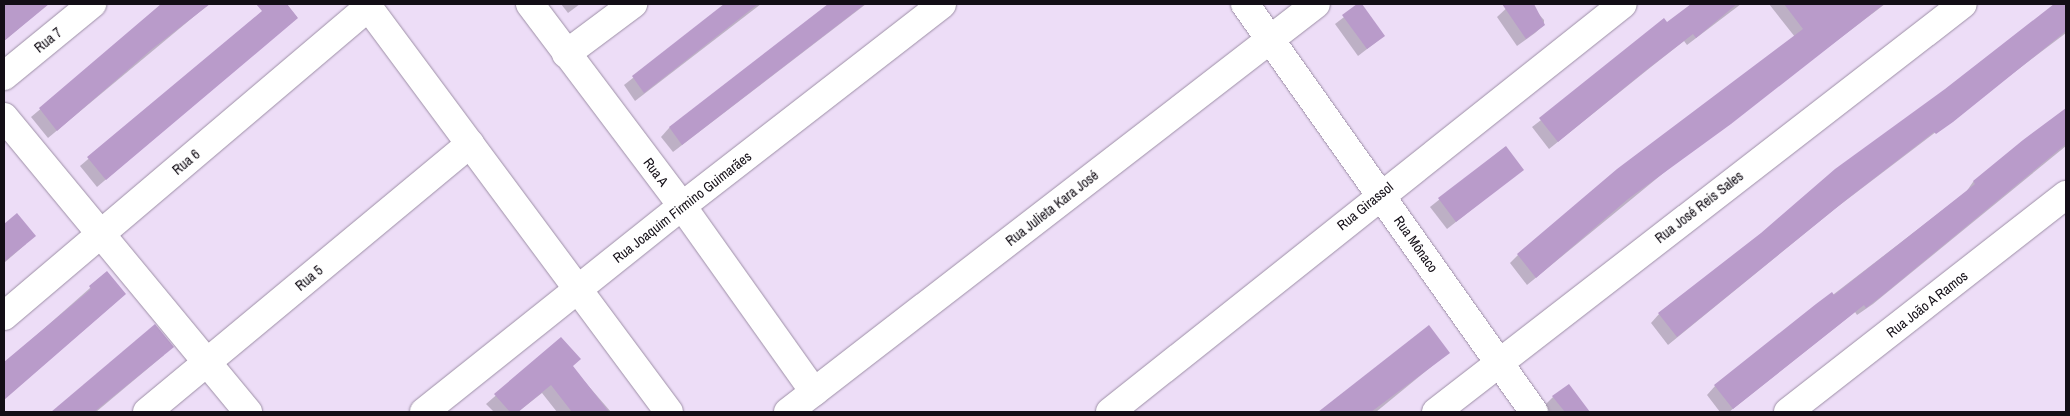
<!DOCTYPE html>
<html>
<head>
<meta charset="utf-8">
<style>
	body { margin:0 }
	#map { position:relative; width:2070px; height:416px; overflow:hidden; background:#edddf7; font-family:"Archivo Narrow",sans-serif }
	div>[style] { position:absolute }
	.shadow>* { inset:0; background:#0003 }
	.building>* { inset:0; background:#b99bca }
	.roads { filter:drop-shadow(0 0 1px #9d8fa6) drop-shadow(0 0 1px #9d8fa6) }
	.minor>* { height:28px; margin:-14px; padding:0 14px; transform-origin:14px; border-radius:14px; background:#fff }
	span { translate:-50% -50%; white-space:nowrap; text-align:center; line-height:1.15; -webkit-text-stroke:4.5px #fff; paint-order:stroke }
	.street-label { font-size:14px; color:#130e16 }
	.frame { position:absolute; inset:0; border:5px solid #130e16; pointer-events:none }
</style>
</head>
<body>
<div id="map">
	<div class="shadow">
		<i style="clip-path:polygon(4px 4px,48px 4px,4px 41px)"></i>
		<i style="clip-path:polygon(165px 4px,209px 4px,48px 138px,31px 117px)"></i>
		<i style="clip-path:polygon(271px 4px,286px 4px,297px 17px,97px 187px,80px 166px)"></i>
		<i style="clip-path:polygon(561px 4px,580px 4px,568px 13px)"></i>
		<i style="clip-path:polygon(727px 4px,761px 4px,635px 101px,624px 85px)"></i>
		<i style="clip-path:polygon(830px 4px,866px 4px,673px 152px,661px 137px,669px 128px)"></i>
		<i style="clip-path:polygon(1361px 4px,1384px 36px,1358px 56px,1335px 24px)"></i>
		<i style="clip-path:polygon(1511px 4px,1530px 4px,1544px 20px,1544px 25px,1535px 33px,1517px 46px,1497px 17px)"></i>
		<i style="clip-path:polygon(1692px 4px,1741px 4px,1687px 45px,1684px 41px,1651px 67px,1549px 149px,1532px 127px)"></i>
		<i style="clip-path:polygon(1769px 4px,1820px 4px,1827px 12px,1837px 4px,1885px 4px,1672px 166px,1527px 285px,1510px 263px,1518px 255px,1795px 37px)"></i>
		<i style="clip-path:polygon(2056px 4px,2066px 4px,2066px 33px,1836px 208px,1668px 345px,1651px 323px,1659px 314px)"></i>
		<i style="clip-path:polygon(2066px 109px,2066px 146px,1873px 304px,1857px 315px,1855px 312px,1729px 412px,1720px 412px,1707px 395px,1715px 386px,1966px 192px,1973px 182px)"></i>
		<i style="clip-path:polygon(1505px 147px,1522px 170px,1447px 229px,1430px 207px)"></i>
		<i style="clip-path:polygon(17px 214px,26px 244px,4px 263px,4px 226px)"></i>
		<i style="clip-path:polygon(107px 273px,116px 302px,4px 399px,4px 364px)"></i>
		<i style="clip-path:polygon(155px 326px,164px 355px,96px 412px,53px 412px)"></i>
		<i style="clip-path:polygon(1429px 327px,1448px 353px,1376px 412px,1319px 412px)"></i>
		<i style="clip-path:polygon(561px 339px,572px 367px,611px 412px,557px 412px,542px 393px,518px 412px,494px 412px,486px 404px)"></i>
		<i style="clip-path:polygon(1553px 397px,1585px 408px,1581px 412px,1550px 412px,1545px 405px)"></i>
	</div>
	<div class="building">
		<i style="clip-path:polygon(4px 4px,49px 4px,4px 41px)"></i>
		<i style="clip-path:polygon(161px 4px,210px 4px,152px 49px,57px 131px,39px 108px)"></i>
		<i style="clip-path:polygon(256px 4px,287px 4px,298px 18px,106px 180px,87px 157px,262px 11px)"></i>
		<i style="clip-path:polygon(724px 4px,758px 4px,644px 93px,632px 76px)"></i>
		<i style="clip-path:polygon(828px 4px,865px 4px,682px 145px,669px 127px)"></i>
		<i style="clip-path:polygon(1357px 4px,1362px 4px,1385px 36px,1367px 49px,1342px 15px)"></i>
		<i style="clip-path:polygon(1502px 4px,1534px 4px,1545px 25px,1526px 39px)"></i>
		<i style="clip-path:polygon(1691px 4px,1737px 4px,1696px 38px,1693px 34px,1645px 71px,1558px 142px,1539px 118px,1664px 18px,1667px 22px)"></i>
		<i style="clip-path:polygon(1784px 4px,1884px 4px,1731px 124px,1628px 199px,1536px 278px,1517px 254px,1617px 169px,1803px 29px)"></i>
		<i style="clip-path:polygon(2054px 4px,2066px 4px,2066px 31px,1953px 122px,1936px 134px,1934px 132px,1846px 200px,1677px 337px,1658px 313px,1761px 233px,1835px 169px,1945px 89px)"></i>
		<i style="clip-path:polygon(2066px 108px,2066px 144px,1883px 295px,1866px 308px,1864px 305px,1733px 409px,1714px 385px,1816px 304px,1832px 292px,1834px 295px,1899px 244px,1975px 184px,1973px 181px,2023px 140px)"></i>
		<i style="clip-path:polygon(1506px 146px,1524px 170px,1456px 222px,1438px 198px)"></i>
		<i style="clip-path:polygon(17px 213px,36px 236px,4px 262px,4px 224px)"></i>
		<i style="clip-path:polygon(107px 271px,126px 294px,4px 400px,4px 362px,91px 289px,89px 286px)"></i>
		<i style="clip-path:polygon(155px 324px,174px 347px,94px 412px,51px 412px)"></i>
		<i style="clip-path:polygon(1429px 325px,1450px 353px,1371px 412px,1318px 412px)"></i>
		<i style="clip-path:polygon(561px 337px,581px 359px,573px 366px,609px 412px,572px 412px,551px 385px,518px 412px,510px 412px,494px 394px)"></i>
		<i style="clip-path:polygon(1569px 384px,1590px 412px,1565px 412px,1552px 396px)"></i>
	</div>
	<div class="roads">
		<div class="minor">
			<i style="left:366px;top:4px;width:508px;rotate:53.4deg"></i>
			<i style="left:530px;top:4px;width:253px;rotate:53deg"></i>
			<i style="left:682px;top:206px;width:228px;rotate:54.6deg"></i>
			<i style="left:1245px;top:4px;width:500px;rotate:54.7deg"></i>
			<i style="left:566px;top:54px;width:84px;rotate:-36.7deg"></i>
			<i style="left:4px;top:76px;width:114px;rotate:-39.3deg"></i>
			<i style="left:4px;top:117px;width:383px;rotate:50.4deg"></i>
			<i style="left:4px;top:316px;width:477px;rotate:-40.3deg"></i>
			<i style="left:147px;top:412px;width:420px;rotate:-39.7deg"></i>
			<i style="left:424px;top:412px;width:330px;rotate:-38.6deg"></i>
			<i style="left:682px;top:206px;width:329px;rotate:-37.8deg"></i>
			<i style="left:788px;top:412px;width:667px;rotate:-37.69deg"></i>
			<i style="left:1110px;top:412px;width:655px;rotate:-38.5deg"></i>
			<i style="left:1436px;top:412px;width:666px;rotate:-37.75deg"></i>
			<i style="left:1788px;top:412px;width:353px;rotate:-38deg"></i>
		</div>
	</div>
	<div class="street-label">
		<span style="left:48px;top:40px;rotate:-39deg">Rua 7</span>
		<span style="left:186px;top:162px;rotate:-40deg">Rua 6</span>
		<span style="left:656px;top:172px;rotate:53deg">Rua A</span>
		<span style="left:1365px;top:206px;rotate:-39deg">Rua Girassol</span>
		<span style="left:682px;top:207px;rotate:-38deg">Rua Joaquim Firmino Guimarães</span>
		<span style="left:1699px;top:207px;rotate:-38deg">Rua José Reis Sales</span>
		<span style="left:1052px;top:208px;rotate:-38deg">Rua Julieta Kara José</span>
		<span style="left:1416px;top:244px;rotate:55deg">Rua Mônaco</span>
		<span style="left:309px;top:278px;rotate:-40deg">Rua 5</span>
		<span style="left:1927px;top:304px;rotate:-38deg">Rua João A Ramos</span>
	</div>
	<div class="frame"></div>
</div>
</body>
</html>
